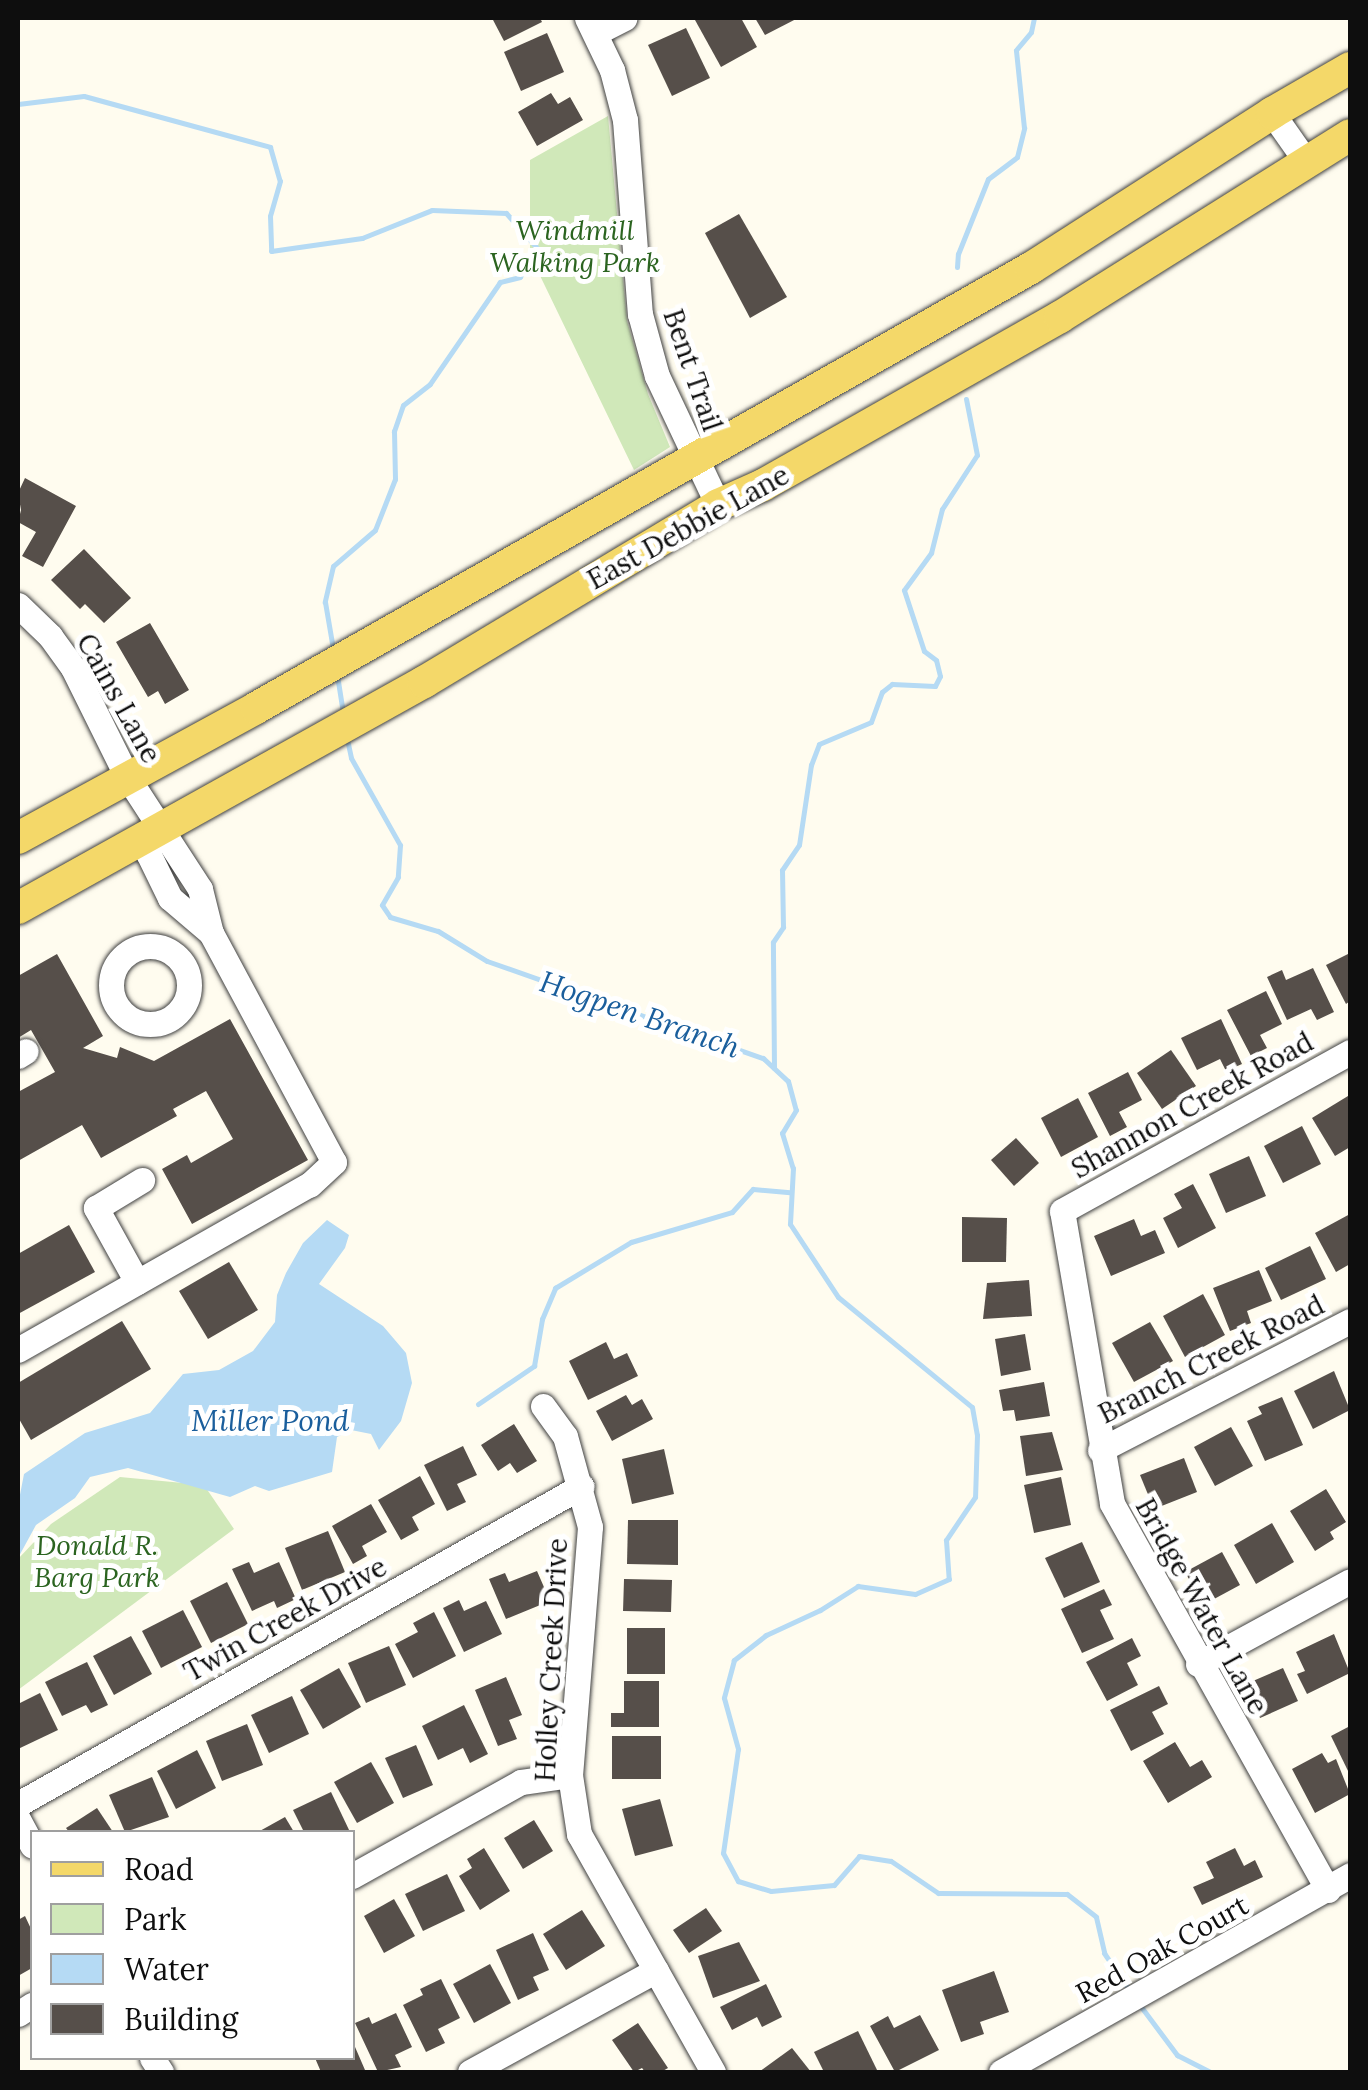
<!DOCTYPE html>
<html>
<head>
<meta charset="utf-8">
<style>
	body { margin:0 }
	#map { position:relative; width:1368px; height:2090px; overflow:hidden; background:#fffcef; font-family:Lora,serif }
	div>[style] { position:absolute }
	.green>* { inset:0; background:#d0e8b9 }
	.water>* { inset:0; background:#b5daf4 }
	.stream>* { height:5px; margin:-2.5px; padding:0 2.5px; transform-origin:2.5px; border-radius:2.5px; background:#b5daf4 }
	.building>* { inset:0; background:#564f4a }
	.roads { filter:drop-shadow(0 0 2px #414141) drop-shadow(0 0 2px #414141) }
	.minor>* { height:25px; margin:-12.5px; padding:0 12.5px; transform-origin:12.5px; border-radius:12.5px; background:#fff }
	.minor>.ring { margin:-12.5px; padding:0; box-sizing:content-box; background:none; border:25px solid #fff; border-radius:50% }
	.major>* { height:32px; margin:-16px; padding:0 16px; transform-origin:16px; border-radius:16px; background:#f4d869 }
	span { translate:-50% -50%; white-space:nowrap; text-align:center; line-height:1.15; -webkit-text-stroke:10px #fff; paint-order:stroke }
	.park-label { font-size:28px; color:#2b6420; font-style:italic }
	.street-label { font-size:28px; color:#0e0e0e }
	.water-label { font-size:30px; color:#1a5e9c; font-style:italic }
	.frame { position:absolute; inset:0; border:20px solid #0e0e0e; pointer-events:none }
	.legend { position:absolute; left:30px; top:1830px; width:325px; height:230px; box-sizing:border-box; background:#fff; border:2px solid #9f9f9f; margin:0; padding:12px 18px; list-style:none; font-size:30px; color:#0e0e0e }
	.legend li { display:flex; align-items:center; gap:20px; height:50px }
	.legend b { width:50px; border:2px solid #9f9f9f }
</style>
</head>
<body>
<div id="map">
	<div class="green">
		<i style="clip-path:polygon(608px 116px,627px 321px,648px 394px,670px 447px,634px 470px,530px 255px,530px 160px)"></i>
		<i style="clip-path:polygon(120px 1477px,204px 1485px,234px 1529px,18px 1690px,18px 1559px,51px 1524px)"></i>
	</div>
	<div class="water">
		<i style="clip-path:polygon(327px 1220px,349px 1235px,345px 1248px,319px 1284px,383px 1326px,406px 1353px,412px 1383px,401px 1421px,379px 1450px,371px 1434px,351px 1430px,337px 1437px,332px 1472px,269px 1491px,255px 1486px,230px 1497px,128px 1468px,90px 1477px,75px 1498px,36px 1525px,18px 1558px,18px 1505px,24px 1474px,85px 1433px,150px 1413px,183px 1374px,219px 1370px,253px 1351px,275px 1322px,277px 1295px,286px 1273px,303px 1243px)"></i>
	</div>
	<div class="stream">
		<i style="left:18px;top:104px;width:66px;rotate:-6.9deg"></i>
		<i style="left:84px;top:96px;width:193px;rotate:15.3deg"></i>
		<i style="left:270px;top:147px;width:35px;rotate:74deg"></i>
		<i style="left:280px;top:181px;width:36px;rotate:106deg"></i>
		<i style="left:270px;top:216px;width:35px;rotate:88deg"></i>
		<i style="left:271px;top:251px;width:92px;rotate:-8.1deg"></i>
		<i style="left:362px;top:238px;width:75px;rotate:-21.8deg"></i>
		<i style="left:432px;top:210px;width:74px;rotate:2.3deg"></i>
		<i style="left:506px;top:213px;width:48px;rotate:48.4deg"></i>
		<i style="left:538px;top:249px;width:33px;rotate:123deg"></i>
		<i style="left:520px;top:277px;width:21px;rotate:166deg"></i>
		<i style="left:500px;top:282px;width:124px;rotate:124.5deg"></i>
		<i style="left:430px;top:384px;width:34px;rotate:142deg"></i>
		<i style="left:403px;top:405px;width:28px;rotate:109deg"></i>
		<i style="left:394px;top:431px;width:48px;rotate:88.8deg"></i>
		<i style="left:395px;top:479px;width:55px;rotate:111.4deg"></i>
		<i style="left:375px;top:530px;width:55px;rotate:139.4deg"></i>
		<i style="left:333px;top:566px;width:37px;rotate:103deg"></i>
		<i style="left:325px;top:602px;width:48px;rotate:80.3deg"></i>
		<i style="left:957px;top:267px;width:13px;rotate:-86deg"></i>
		<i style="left:958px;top:254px;width:81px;rotate:-68.2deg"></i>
		<i style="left:988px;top:179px;width:36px;rotate:-37deg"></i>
		<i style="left:1017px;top:157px;width:30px;rotate:-76deg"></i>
		<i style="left:1024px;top:128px;width:78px;rotate:-95.9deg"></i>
		<i style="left:1016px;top:50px;width:23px;rotate:-50deg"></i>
		<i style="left:1031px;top:32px;width:14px;rotate:-78deg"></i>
		<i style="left:337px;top:675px;width:38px;rotate:81deg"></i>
		<i style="left:347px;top:739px;width:19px;rotate:78deg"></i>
		<i style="left:351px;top:758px;width:100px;rotate:60.6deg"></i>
		<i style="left:400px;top:845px;width:32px;rotate:94deg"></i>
		<i style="left:398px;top:877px;width:32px;rotate:120deg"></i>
		<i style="left:382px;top:905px;width:14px;rotate:56deg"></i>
		<i style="left:390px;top:917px;width:50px;rotate:16.3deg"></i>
		<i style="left:438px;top:931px;width:57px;rotate:31.5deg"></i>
		<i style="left:487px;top:961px;width:293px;rotate:19.4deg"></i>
		<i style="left:763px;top:1058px;width:34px;rotate:43deg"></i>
		<i style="left:788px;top:1081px;width:30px;rotate:75deg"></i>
		<i style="left:796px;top:1110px;width:27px;rotate:121deg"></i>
		<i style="left:782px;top:1133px;width:37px;rotate:73deg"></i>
		<i style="left:793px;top:1168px;width:56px;rotate:93.1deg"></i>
		<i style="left:790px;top:1224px;width:87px;rotate:56.7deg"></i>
		<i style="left:838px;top:1297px;width:173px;rotate:39.4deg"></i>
		<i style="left:972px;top:1407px;width:28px;rotate:80deg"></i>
		<i style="left:977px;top:1435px;width:62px;rotate:91.8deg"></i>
		<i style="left:975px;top:1497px;width:52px;rotate:124deg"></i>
		<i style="left:946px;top:1540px;width:39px;rotate:86deg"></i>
		<i style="left:949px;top:1579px;width:37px;rotate:156deg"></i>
		<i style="left:915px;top:1594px;width:58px;rotate:-172deg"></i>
		<i style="left:858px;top:1586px;width:45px;rotate:147.7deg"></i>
		<i style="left:820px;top:1610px;width:60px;rotate:155.2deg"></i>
		<i style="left:766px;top:1635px;width:41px;rotate:142deg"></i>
		<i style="left:734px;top:1660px;width:39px;rotate:105deg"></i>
		<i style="left:724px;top:1698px;width:53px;rotate:74.6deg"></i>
		<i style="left:738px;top:1749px;width:105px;rotate:98.2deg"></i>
		<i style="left:723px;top:1853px;width:32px;rotate:62deg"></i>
		<i style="left:738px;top:1881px;width:34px;rotate:17deg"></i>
		<i style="left:771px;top:1891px;width:63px;rotate:-5.4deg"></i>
		<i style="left:834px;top:1885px;width:38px;rotate:-49deg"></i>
		<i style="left:859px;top:1856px;width:32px;rotate:9deg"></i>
		<i style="left:891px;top:1861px;width:57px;rotate:34.2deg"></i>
		<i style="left:938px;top:1893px;width:129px;rotate:0.4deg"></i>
		<i style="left:1067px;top:1894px;width:37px;rotate:38deg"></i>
		<i style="left:1096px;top:1917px;width:37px;rotate:77deg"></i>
		<i style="left:1104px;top:1953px;width:46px;rotate:55.6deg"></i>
		<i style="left:774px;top:1068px;width:126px;rotate:-90.5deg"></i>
		<i style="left:773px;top:942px;width:18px;rotate:-56deg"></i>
		<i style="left:783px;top:927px;width:57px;rotate:-91deg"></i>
		<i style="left:782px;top:870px;width:30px;rotate:-56deg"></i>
		<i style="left:799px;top:845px;width:81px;rotate:-81.5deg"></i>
		<i style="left:811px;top:765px;width:22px;rotate:-69deg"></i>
		<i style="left:819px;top:744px;width:56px;rotate:-22.9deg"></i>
		<i style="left:871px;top:722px;width:32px;rotate:-70deg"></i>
		<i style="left:882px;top:692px;width:13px;rotate:-39deg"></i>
		<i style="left:892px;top:684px;width:43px;rotate:2.7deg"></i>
		<i style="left:935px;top:686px;width:11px;rotate:-63deg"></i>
		<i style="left:940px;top:676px;width:16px;rotate:-104deg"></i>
		<i style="left:936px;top:660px;width:15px;rotate:-143deg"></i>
		<i style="left:924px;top:651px;width:64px;rotate:-108.2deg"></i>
		<i style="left:904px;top:590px;width:46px;rotate:-53.9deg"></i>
		<i style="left:931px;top:553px;width:45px;rotate:-76deg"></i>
		<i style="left:942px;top:509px;width:64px;rotate:-57.1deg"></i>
		<i style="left:977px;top:455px;width:57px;rotate:-101.1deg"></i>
		<i style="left:478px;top:1404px;width:68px;rotate:-34.2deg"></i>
		<i style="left:534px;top:1366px;width:48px;rotate:-80.3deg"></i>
		<i style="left:542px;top:1319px;width:34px;rotate:-67deg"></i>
		<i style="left:555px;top:1288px;width:89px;rotate:-31.2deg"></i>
		<i style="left:631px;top:1242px;width:105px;rotate:-16.5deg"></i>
		<i style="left:732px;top:1212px;width:31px;rotate:-48deg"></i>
		<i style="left:753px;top:1189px;width:37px;rotate:5deg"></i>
		<i style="left:1139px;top:2004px;width:64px;rotate:53.3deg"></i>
		<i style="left:1177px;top:2055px;width:38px;rotate:27deg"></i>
	</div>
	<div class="building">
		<i style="clip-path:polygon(492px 18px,540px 18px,542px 22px,504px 41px)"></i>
		<i style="clip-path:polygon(700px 18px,741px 18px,757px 47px,721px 67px,695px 20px)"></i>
		<i style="clip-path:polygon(755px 18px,798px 18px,765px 35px)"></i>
		<i style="clip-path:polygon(686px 28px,710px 78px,672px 96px,648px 45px)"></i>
		<i style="clip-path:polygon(547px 33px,564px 72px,521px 91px,504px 52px)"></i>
		<i style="clip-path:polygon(551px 93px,558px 104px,570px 97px,583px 120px,537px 146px,518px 112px)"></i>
		<i style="clip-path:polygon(739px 214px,787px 297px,750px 318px,705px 233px)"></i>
		<i style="clip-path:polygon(25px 478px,76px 506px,43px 567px,22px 556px,36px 532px,18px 522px,21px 510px,18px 493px)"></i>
		<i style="clip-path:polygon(84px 549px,131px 598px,104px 623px,85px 604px,80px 609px,51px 580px)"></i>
		<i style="clip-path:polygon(150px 623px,189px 690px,165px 704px,158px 691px,148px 697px,116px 642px)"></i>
		<i style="clip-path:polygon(1350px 953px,1350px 1001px,1346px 1004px,1326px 965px)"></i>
		<i style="clip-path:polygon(57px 954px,103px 1036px,83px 1048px,117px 1058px,120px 1047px,154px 1061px,230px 1019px,308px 1160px,192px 1224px,162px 1169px,187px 1155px,191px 1163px,233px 1139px,206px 1091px,173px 1109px,177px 1116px,101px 1158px,82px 1125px,18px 1161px,18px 1092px,55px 1072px,31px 1030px,18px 1038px,18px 976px)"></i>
		<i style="clip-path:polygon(1313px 968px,1334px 1012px,1317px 1020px,1311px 1009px,1287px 1020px,1267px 977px,1282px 970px,1286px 980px)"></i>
		<i style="clip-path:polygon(1266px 991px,1282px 1024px,1260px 1035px,1267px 1048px,1251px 1056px,1227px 1010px)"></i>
		<i style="clip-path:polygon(1221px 1019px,1242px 1064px,1226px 1071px,1220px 1059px,1197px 1070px,1181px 1038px)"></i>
		<i style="clip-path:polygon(1171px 1050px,1196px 1086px,1162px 1109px,1137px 1073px)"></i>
		<i style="clip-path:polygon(1128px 1072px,1142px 1100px,1119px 1112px,1127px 1127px,1110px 1136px,1088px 1093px)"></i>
		<i style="clip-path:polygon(1348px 1096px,1350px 1147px,1335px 1156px,1312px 1118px)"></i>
		<i style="clip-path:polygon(1078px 1098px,1098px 1137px,1061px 1157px,1041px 1118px)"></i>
		<i style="clip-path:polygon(1302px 1126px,1321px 1164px,1283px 1183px,1264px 1146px)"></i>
		<i style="clip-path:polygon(1016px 1138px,1039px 1163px,1014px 1186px,991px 1160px)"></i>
		<i style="clip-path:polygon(1249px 1156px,1266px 1196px,1226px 1213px,1209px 1174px)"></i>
		<i style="clip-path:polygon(1193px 1184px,1216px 1228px,1178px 1248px,1163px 1218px,1182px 1208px,1174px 1194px)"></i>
		<i style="clip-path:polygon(1350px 1214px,1350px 1264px,1336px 1272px,1315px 1233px)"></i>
		<i style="clip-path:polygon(962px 1217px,1007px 1218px,1006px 1262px,962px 1262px)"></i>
		<i style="clip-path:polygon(1134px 1219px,1141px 1236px,1155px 1230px,1165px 1253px,1111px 1276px,1094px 1236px)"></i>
		<i style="clip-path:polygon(69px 1225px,95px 1272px,18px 1314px,18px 1254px)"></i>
		<i style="clip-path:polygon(1310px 1246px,1326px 1279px,1281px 1300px,1265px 1268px)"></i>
		<i style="clip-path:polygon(229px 1262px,258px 1310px,208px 1339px,179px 1291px)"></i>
		<i style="clip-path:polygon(1259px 1270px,1272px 1301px,1247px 1311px,1251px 1323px,1230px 1331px,1213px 1288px)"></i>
		<i style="clip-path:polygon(1029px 1280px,1032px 1316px,983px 1319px,987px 1283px)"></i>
		<i style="clip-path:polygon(1203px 1294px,1225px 1335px,1185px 1357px,1163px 1316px)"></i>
		<i style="clip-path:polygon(122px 1321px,151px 1369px,31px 1440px,18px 1417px,18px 1383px)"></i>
		<i style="clip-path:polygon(1150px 1322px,1173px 1361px,1134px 1382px,1112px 1343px)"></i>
		<i style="clip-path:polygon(1025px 1334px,1031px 1370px,1001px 1376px,995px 1339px)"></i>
		<i style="clip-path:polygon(606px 1342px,614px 1359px,627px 1353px,638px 1376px,588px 1400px,569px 1361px)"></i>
		<i style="clip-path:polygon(1334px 1371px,1350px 1410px,1313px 1429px,1294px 1391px)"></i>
		<i style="clip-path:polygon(1044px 1382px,1050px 1416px,1016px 1421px,1014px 1410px,1003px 1411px,999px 1390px)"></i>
		<i style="clip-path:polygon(626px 1395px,632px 1405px,642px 1399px,653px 1419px,612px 1441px,596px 1411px)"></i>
		<i style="clip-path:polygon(1282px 1397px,1303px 1445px,1265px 1461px,1247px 1421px,1262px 1414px,1258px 1407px)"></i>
		<i style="clip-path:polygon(514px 1424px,537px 1461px,517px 1473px,510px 1463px,498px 1471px,481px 1445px)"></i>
		<i style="clip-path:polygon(1231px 1427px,1253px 1466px,1215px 1486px,1194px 1447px)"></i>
		<i style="clip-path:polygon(1052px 1432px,1063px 1470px,1026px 1476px,1020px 1436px)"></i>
		<i style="clip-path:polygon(463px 1446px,477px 1475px,457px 1484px,466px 1502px,447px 1511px,424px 1465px)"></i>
		<i style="clip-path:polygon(664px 1449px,674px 1494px,632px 1504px,622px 1459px)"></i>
		<i style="clip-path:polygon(1184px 1458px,1197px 1492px,1154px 1509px,1140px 1475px)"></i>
		<i style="clip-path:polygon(420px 1476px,435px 1504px,412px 1517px,419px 1530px,401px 1540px,378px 1500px)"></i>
		<i style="clip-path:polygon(1061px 1477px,1071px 1525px,1034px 1533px,1024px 1485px)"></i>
		<i style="clip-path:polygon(1326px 1489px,1346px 1522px,1330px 1532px,1334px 1539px,1315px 1551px,1290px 1511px)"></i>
		<i style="clip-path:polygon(371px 1504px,387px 1532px,362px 1546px,367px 1556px,353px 1564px,332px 1526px)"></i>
		<i style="clip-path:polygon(628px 1520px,678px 1520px,678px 1565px,627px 1564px)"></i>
		<i style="clip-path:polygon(1272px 1523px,1294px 1562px,1256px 1584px,1234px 1545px)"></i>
		<i style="clip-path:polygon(328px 1531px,345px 1572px,302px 1590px,285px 1548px)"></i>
		<i style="clip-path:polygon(1082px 1542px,1100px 1582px,1064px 1598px,1045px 1558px)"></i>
		<i style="clip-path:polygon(1222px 1552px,1240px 1585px,1203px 1605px,1185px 1572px)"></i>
		<i style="clip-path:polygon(249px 1562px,254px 1573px,279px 1562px,296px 1599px,277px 1608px,274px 1601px,252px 1611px,232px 1569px)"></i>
		<i style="clip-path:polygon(537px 1571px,550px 1601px,506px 1619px,489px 1579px,505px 1573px,509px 1582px)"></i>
		<i style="clip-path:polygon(624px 1579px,672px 1580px,671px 1612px,623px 1611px)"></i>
		<i style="clip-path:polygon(227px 1582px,248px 1624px,211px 1643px,190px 1601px)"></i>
		<i style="clip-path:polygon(1104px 1589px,1112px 1605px,1100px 1610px,1114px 1639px,1082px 1653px,1061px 1609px)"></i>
		<i style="clip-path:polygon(459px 1600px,464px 1611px,486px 1601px,502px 1634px,464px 1652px,443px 1608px)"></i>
		<i style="clip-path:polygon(183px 1610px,202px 1647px,161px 1668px,142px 1631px)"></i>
		<i style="clip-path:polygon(434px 1612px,456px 1656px,413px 1678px,395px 1644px,418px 1632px,413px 1623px)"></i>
		<i style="clip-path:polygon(627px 1628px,665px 1628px,665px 1674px,627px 1674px)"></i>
		<i style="clip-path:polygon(1334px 1634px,1350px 1673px,1307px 1694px,1297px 1674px,1305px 1671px,1296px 1652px)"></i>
		<i style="clip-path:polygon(131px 1636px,152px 1674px,114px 1695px,93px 1656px)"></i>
		<i style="clip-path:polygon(1132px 1638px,1141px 1656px,1127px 1663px,1138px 1685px,1107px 1701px,1086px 1662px)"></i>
		<i style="clip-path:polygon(389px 1646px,406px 1685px,366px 1703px,348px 1663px)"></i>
		<i style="clip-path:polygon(87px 1662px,108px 1705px,91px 1713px,86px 1705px,62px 1716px,45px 1682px)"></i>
		<i style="clip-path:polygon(339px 1668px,361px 1707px,323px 1729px,300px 1690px)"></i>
		<i style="clip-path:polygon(1283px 1668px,1298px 1701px,1260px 1718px,1246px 1684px)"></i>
		<i style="clip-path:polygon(506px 1677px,522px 1715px,509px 1720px,517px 1739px,498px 1746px,475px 1690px)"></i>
		<i style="clip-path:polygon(624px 1681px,659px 1681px,659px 1727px,611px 1727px,611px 1713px,624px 1713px)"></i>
		<i style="clip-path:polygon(1159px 1686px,1168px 1704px,1152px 1712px,1164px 1734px,1131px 1751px,1110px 1710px)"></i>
		<i style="clip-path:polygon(40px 1693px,58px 1730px,18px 1749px,18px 1704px)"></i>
		<i style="clip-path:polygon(292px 1696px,309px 1734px,269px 1753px,251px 1715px)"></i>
		<i style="clip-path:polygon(464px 1705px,488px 1754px,470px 1763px,463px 1748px,438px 1760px,422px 1726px)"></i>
		<i style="clip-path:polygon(247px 1724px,263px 1765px,222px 1781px,206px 1741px)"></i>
		<i style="clip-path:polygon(1350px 1726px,1350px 1775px,1331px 1736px)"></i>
		<i style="clip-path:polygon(612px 1736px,661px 1736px,661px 1779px,612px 1779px)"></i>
		<i style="clip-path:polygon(1175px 1742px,1190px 1767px,1202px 1760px,1212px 1777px,1168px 1803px,1143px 1761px)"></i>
		<i style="clip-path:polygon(416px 1745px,433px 1785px,403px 1798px,385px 1758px)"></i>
		<i style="clip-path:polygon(197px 1750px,216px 1788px,176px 1809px,157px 1771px)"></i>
		<i style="clip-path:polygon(1322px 1753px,1328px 1763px,1336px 1759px,1350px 1794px,1315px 1813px,1292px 1769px)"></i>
		<i style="clip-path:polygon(371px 1762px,394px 1803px,357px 1823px,334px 1782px)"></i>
		<i style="clip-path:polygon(152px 1777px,169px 1817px,125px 1832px,109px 1795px)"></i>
		<i style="clip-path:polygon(331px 1792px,350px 1832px,304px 1832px,293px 1810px)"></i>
		<i style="clip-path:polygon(660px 1799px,673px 1846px,635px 1856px,622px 1809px)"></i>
		<i style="clip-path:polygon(97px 1808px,113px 1832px,69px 1832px,66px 1828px)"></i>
		<i style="clip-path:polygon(285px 1817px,294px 1832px,258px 1832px)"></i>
		<i style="clip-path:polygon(534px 1820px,553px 1851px,523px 1869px,504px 1838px)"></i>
		<i style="clip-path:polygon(484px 1848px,510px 1891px,480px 1910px,459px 1876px,472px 1868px,467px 1859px)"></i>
		<i style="clip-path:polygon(1235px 1848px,1244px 1866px,1255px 1860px,1263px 1877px,1202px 1905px,1193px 1887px,1214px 1878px,1206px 1862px)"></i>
		<i style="clip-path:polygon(447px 1874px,465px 1911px,423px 1931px,405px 1894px)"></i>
		<i style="clip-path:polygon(394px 1899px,415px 1936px,384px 1953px,364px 1916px)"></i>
		<i style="clip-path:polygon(706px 1908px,722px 1931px,689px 1953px,673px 1930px)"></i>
		<i style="clip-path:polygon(582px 1910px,605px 1946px,566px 1970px,543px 1934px)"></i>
		<i style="clip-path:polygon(25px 1916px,32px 1931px,32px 1968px,18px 1976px,18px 1920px)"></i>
		<i style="clip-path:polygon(533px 1933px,549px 1970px,533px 1977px,539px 1990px,518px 2000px,496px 1950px)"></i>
		<i style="clip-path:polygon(739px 1942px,760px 1981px,713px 1998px,698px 1956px)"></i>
		<i style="clip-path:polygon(490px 1964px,511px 2003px,474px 2023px,453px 1984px)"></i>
		<i style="clip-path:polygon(994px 1971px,1009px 2012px,980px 2022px,984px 2034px,961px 2042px,942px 1990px)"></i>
		<i style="clip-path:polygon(441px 1979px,460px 2018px,438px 2029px,445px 2043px,426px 2052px,403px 2005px,423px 1995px,420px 1989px)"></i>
		<i style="clip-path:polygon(766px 1984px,782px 2017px,762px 2027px,757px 2017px,732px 2030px,720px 2007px)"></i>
		<i style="clip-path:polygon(396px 2013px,412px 2047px,395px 2055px,401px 2067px,378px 2072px,355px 2023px,369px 2017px,372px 2024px)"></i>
		<i style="clip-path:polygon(920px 2015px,939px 2050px,895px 2072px,870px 2026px,888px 2016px,894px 2028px)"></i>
		<i style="clip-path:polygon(638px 2023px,668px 2068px,661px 2072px,645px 2072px,642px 2068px,634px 2072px,612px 2040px)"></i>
		<i style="clip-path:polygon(858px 2031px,878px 2072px,824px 2072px,814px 2052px)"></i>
		<i style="clip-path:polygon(352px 2040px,365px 2070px,321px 2072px,315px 2058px,352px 2058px)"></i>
		<i style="clip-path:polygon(792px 2048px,811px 2072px,759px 2072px)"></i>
	</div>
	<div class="roads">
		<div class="minor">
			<i style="left:587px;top:18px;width:58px;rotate:64.3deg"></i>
			<i style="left:612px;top:70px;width:52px;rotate:75.4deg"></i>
			<i style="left:625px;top:120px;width:195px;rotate:85.6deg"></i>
			<i style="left:640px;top:314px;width:64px;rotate:74.7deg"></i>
			<i style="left:657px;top:376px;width:143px;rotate:64.7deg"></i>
			<i style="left:595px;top:33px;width:33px;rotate:-27deg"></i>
			<i style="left:1272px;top:113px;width:57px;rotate:54.9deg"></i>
			<i style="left:18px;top:605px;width:45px;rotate:44.1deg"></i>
			<i style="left:50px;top:636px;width:39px;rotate:54deg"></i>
			<i style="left:73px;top:668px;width:119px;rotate:63.6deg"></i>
			<i style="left:126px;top:775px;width:136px;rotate:57deg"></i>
			<i style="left:200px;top:889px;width:45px;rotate:76deg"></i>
			<i style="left:211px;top:933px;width:260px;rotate:61.8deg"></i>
			<i style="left:334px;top:1162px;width:33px;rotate:137deg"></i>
			<i style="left:310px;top:1184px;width:336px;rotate:150.4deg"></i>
			<i style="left:158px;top:828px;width:27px;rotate:112deg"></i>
			<i style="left:148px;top:853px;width:50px;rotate:63.9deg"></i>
			<i style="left:170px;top:898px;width:54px;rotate:40.5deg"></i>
			<i class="ring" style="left:111px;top:946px;width:53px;height:53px"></i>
			<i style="left:18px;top:1056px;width:9px;rotate:-32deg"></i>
			<i style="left:137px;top:1282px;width:85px;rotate:-119deg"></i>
			<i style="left:96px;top:1208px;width:54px;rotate:-31.3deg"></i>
			<i style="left:543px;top:1406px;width:37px;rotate:54deg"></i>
			<i style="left:565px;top:1436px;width:94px;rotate:74.6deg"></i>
			<i style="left:590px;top:1527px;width:249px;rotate:94.6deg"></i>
			<i style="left:570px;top:1775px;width:60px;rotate:81.3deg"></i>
			<i style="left:579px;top:1834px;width:273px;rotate:60.6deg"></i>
			<i style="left:1100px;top:1450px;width:281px;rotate:-27.3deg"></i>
			<i style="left:1198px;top:1664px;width:173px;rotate:-28.6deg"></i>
			<i style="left:18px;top:1804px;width:647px;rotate:-29.42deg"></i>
			<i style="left:18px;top:1819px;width:30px;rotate:62deg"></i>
			<i style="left:352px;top:1876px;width:193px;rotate:-29.1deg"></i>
			<i style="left:521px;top:1782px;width:49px;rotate:-8.1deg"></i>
			<i style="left:1328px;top:1890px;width:443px;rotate:-119.2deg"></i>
			<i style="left:1112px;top:1503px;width:296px;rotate:-99.7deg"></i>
			<i style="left:1062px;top:1211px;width:329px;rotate:-28.9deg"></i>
			<i style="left:18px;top:2014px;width:17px;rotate:-33deg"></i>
			<i style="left:152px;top:2058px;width:17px;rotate:57deg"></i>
			<i style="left:470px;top:2072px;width:212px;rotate:-28.7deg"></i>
			<i style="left:1001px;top:2072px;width:401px;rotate:-29.4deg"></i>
		</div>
		<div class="major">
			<i style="left:18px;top:838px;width:271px;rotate:-28.6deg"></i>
			<i style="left:256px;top:708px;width:891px;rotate:-29.59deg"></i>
			<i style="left:1031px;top:268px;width:287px;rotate:-32.7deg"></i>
			<i style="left:1272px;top:113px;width:90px;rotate:-30deg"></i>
			<i style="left:18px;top:908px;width:465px;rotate:-29.1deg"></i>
			<i style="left:424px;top:682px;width:343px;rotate:-31deg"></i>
			<i style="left:718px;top:505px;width:49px;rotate:-24deg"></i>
			<i style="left:763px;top:485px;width:341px;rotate:-29.5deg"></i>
			<i style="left:1060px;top:317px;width:342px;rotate:-32.1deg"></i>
		</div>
	</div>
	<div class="park-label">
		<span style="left:575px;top:246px">Windmill<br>Walking Park</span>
		<span style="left:97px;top:1561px">Donald R.<br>Barg Park</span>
	</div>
	<div class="street-label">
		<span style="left:693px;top:370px;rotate:71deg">Bent Trail</span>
		<span style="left:688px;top:527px;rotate:-29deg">East Debbie Lane</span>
		<span style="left:119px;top:698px;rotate:61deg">Cains Lane</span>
		<span style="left:1192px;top:1105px;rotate:-29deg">Shannon Creek Road</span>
		<span style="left:1211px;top:1359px;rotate:-27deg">Branch Creek Road</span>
		<span style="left:1202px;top:1606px;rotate:61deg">Bridge Water Lane</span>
		<span style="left:285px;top:1619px;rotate:-29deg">Twin Creek Drive</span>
		<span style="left:551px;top:1660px;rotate:-87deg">Holley Creek Drive</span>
		<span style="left:1162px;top:1949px;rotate:-29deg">Red Oak Court</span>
	</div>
	<div class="water-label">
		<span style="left:640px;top:1014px;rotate:19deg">Hogpen Branch</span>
		<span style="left:270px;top:1420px">Miller Pond</span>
	</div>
	<div class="frame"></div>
	<ul class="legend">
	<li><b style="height:12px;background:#f4d869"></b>Road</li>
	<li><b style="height:28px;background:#d0e8b9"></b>Park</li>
	<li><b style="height:28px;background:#b5daf4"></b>Water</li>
	<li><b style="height:28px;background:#564f4a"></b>Building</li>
	</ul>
</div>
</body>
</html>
